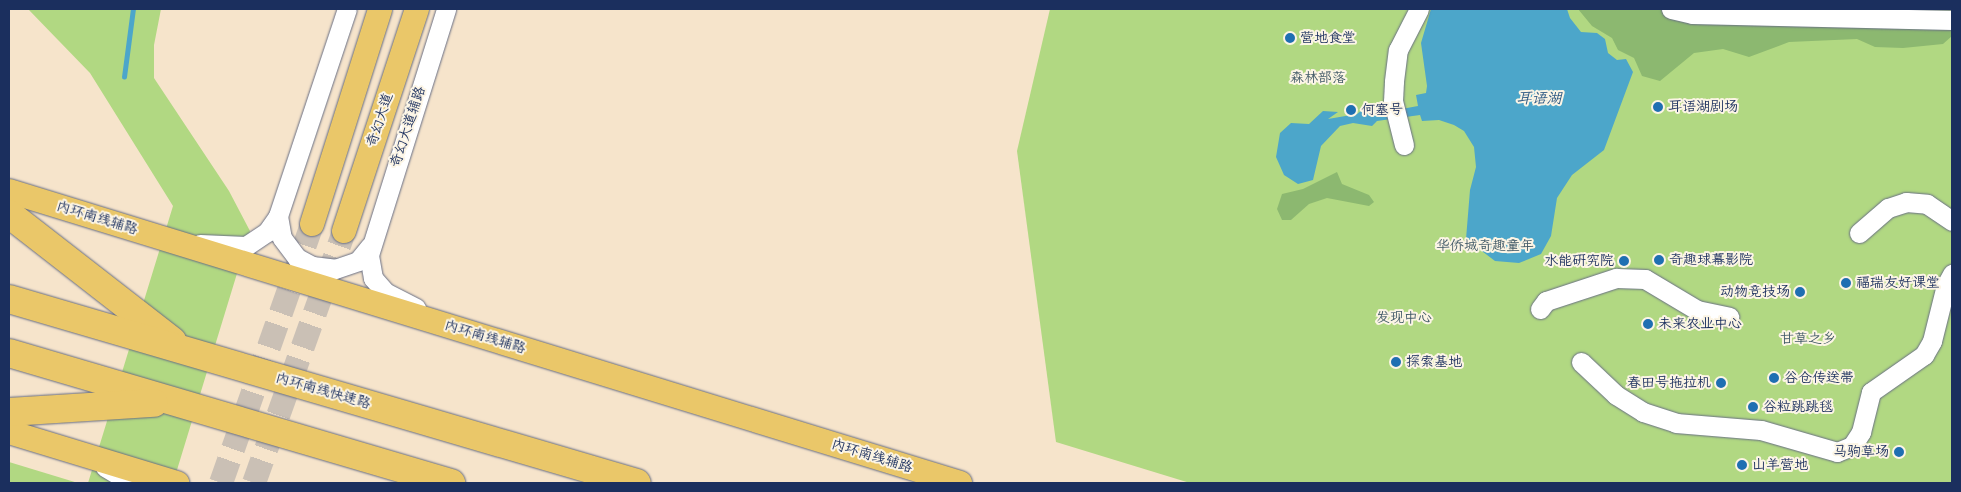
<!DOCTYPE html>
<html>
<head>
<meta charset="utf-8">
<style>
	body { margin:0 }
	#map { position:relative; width:1961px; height:492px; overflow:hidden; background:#f6e4cb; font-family:"Balsamiq Sans","LXGW WenKai TC",sans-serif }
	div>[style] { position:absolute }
	.green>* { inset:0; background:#b1d882 }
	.forest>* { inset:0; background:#8cb870 }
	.water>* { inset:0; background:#4ca6ca }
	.stream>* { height:4.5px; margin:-2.25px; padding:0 2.25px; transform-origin:2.25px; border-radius:2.25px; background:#4ca6ca }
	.major-tunnel>* { height:24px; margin-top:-12px; transform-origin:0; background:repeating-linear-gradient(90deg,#cac0b5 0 24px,transparent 0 36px) }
	.roads { filter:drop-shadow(0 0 1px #686e84) drop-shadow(0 0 1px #686e84) }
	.minor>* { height:19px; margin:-9.5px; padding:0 9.5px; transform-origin:9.5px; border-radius:9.5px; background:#fff }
	.major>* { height:24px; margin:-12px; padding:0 12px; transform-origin:12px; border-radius:12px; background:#eac769 }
	.highway>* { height:28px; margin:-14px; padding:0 14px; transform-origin:14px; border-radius:14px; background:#eac769 }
	.dots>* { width:14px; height:14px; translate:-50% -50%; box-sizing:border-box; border:2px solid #fcf5e5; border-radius:50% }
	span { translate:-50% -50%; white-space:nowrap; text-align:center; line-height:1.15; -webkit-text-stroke:4px #fcf5e5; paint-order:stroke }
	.poi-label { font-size:14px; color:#1b2f5e }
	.left { translate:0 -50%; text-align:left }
	.right { translate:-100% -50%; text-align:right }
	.park-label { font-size:14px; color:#405967 }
	.street-label { font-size:14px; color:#1b2f5e }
	.water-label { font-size:15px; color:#2c5984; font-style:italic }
	.frame { position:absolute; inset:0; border:10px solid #1b2f5e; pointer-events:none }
</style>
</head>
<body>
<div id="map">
	<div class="green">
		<i style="clip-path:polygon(28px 9px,161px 9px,154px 45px,154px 78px,229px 191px,250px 231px,173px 483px,88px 483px,173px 206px,90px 73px)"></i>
		<i style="clip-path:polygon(1050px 9px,1952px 9px,1952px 483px,1190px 483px,1056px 442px,1017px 151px)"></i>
		<i style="clip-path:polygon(9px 462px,78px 483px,9px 483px)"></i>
	</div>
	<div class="forest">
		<i style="clip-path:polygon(1578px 9px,1762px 9px,1952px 21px,1952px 36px,1943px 44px,1903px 48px,1875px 47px,1857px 39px,1789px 42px,1749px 57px,1723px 49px,1694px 53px,1660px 81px,1642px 76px,1634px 58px,1618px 50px,1612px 38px,1592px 26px)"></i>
		<i style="clip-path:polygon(1337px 172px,1342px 184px,1369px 195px,1374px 202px,1369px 206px,1327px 198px,1309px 204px,1291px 220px,1282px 220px,1277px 209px,1282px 194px,1303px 189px)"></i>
	</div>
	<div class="water">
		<i style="clip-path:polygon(1431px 9px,1567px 9px,1570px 18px,1581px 32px,1597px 33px,1605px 39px,1608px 53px,1617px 60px,1626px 59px,1633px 72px,1604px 150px,1572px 175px,1557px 198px,1551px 236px,1541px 254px,1519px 263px,1495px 261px,1466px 239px,1470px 190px,1476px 167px,1474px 147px,1464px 131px,1454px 125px,1439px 120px,1422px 121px,1420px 115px,1377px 121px,1372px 126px,1353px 123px,1340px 126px,1321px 146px,1313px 180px,1298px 184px,1284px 175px,1276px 157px,1280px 133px,1291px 123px,1309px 124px,1323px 111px,1338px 112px,1328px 119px,1357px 114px,1366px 107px,1385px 112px,1418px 106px,1416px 95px,1426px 93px,1427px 86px,1421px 43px)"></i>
	</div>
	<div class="stream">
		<i style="left:124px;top:77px;width:69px;rotate:-82.5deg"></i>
	</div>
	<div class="major-tunnel">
		<i style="left:221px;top:483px;width:275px;rotate:-70.6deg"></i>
		<i style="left:254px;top:483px;width:268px;rotate:-70.3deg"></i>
	</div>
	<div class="roads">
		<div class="minor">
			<i style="left:1671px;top:9px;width:22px;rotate:13deg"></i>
			<i style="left:1692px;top:14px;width:260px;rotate:1.3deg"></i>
			<i style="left:1404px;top:145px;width:45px;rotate:-104deg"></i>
			<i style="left:1393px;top:101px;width:20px;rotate:-87deg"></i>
			<i style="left:1394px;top:81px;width:31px;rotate:-83deg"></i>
			<i style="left:1398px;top:50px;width:46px;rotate:-62.9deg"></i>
			<i style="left:278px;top:216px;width:22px;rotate:80deg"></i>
			<i style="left:282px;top:238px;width:25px;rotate:53deg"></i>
			<i style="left:297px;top:258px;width:17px;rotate:28deg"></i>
			<i style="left:312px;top:266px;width:23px;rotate:7deg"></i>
			<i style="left:335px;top:269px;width:24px;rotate:-19deg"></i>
			<i style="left:358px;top:261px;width:19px;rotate:-51deg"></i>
			<i style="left:1859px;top:233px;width:38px;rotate:-41deg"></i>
			<i style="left:1888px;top:208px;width:19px;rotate:-18deg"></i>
			<i style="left:1906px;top:202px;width:21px;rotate:5deg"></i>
			<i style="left:1927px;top:204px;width:30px;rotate:34deg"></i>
			<i style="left:200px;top:244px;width:46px;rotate:2.5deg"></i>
			<i style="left:246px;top:246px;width:25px;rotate:-34deg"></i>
			<i style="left:267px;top:232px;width:19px;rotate:-55deg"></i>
			<i style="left:278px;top:216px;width:218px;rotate:-71.6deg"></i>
			<i style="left:416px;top:308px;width:34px;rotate:-153deg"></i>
			<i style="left:386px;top:293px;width:20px;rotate:-131deg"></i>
			<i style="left:373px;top:278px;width:23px;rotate:-100deg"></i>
			<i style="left:369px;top:255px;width:258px;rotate:-72.6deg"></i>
			<i style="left:1540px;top:309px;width:10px;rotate:-53deg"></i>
			<i style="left:1546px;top:301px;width:74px;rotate:-18.2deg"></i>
			<i style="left:1616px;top:278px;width:29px;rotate:2deg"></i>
			<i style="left:1645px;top:279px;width:61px;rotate:30.8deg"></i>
			<i style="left:1697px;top:310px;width:33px;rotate:12deg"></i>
			<i style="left:1581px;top:362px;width:48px;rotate:43.3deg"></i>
			<i style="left:1616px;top:395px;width:32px;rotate:32deg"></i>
			<i style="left:1643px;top:412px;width:35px;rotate:18deg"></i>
			<i style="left:1676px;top:423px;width:85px;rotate:4.7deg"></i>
			<i style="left:1761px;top:430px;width:79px;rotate:16.1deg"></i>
			<i style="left:1837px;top:452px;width:16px;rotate:-22deg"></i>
			<i style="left:1852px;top:446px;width:17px;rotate:-57deg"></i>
			<i style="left:1861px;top:432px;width:41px;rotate:-76deg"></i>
			<i style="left:1871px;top:392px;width:65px;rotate:-34.9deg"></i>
			<i style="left:1924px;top:355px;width:16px;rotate:-60deg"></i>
			<i style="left:1932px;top:341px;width:58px;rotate:-76deg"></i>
			<i style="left:1946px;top:285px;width:13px;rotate:-61deg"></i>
			<i style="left:105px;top:467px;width:31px;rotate:31deg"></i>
		</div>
		<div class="major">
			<i style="left:9px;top:191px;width:995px;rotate:17.07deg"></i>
			<i style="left:312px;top:224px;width:225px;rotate:-72.4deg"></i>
			<i style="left:344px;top:231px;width:234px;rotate:-71.8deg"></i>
			<i style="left:9px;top:432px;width:176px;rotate:16.9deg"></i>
		</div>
		<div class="highway">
			<i style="left:9px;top:214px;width:207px;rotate:37.9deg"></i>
			<i style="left:9px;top:299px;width:654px;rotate:16.33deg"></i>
			<i style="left:9px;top:353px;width:461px;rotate:16.4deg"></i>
			<i style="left:9px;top:412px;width:145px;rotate:-3.6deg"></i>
		</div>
	</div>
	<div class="dots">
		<i style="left:1290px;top:38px;background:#1f6fb2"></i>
		<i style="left:1658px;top:107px;background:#1f6fb2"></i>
		<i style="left:1351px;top:110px;background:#1f6fb2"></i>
		<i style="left:1659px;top:260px;background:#1f6fb2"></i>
		<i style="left:1624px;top:261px;background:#1f6fb2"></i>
		<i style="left:1846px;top:283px;background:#1f6fb2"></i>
		<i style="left:1800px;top:292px;background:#1f6fb2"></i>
		<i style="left:1648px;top:324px;background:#1f6fb2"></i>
		<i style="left:1396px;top:362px;background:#1f6fb2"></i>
		<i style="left:1774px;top:378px;background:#1f6fb2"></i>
		<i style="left:1721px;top:383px;background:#1f6fb2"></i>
		<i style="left:1753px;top:407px;background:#1f6fb2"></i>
		<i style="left:1899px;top:452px;background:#1f6fb2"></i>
		<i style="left:1742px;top:465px;background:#1f6fb2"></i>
	</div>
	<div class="poi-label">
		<span class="left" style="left:1300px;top:38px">营地食堂</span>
		<span class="left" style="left:1668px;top:107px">耳语湖剧场</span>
		<span class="left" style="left:1361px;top:110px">何塞号</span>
		<span class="left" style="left:1669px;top:260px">奇趣球幕影院</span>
		<span class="right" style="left:1614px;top:261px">水能研究院</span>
		<span class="left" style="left:1856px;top:283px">福瑞友好课堂</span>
		<span class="right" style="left:1790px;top:292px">动物竞技场</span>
		<span class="left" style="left:1658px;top:324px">未来农业中心</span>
		<span class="left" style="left:1406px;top:362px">探索基地</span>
		<span class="left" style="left:1784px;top:378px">谷仓传送带</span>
		<span class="right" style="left:1711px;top:383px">春田号拖拉机</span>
		<span class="left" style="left:1763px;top:407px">谷粒跳跳毯</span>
		<span class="right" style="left:1889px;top:452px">马驹草场</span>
		<span class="left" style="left:1752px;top:465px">山羊营地</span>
	</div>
	<div class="park-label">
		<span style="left:1318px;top:78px">森林部落</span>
		<span style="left:1485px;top:246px">华侨城奇趣童年</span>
		<span style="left:1404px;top:318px">发现中心</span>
		<span style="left:1808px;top:339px">甘草之乡</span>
	</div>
	<div class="street-label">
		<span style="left:380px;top:120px;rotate:-72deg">奇幻大道</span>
		<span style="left:408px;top:127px;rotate:-72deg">奇幻大道辅路</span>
		<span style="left:97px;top:218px;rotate:17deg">内环南线辅路</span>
		<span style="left:485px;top:337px;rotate:17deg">内环南线辅路</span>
		<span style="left:323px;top:391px;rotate:16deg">内环南线快速路</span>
		<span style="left:872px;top:456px;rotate:17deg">内环南线辅路</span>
	</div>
	<div class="water-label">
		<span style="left:1539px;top:99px">耳语湖</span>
	</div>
	<div class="frame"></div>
</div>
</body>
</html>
